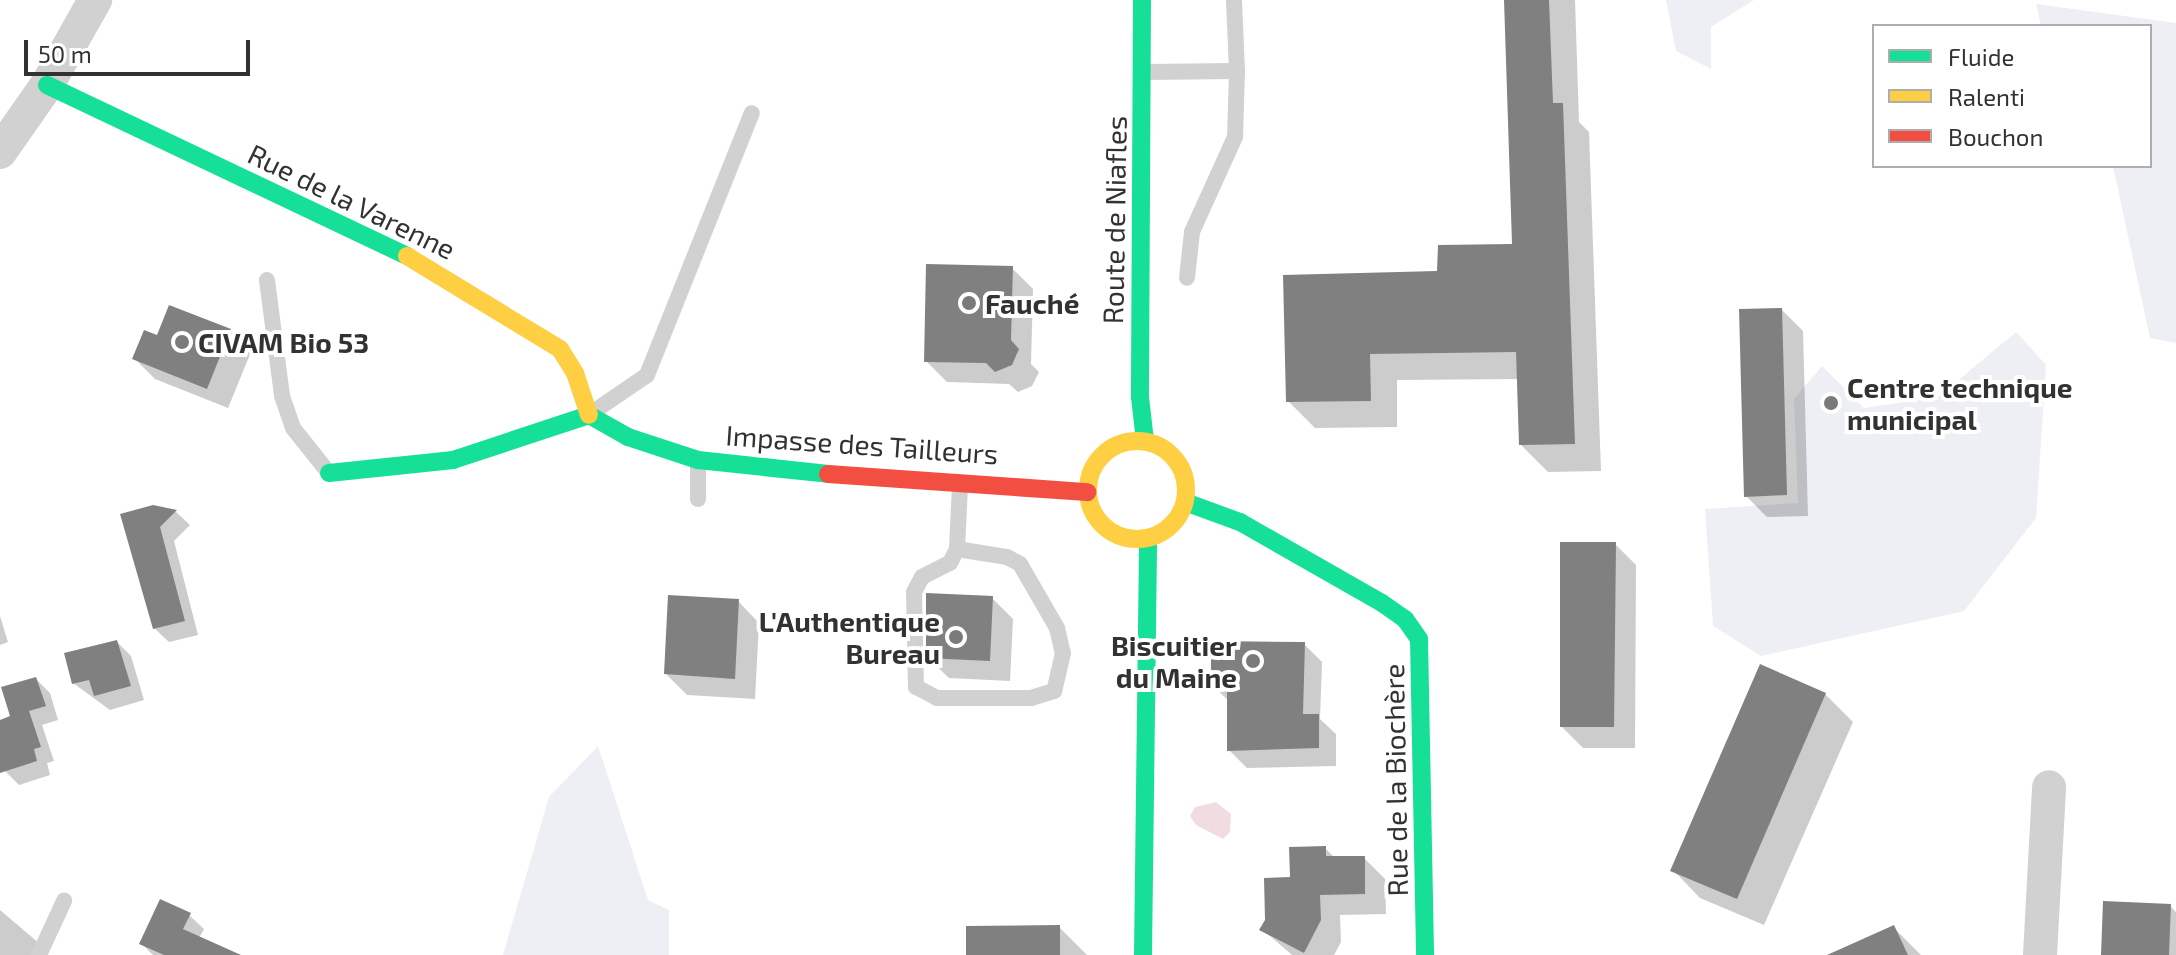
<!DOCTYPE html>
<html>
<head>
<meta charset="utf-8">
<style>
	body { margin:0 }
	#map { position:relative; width:2176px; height:955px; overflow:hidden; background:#fff; font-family:"Exo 2",sans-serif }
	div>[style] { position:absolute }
	.green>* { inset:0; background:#eeeff5 }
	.water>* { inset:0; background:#f1dde1 }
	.shadow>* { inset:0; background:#0003 }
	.building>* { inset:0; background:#808080 }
	.lane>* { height:16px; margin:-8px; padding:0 8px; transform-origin:8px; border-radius:8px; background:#d1d1d1 }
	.street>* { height:34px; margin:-17px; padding:0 17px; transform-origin:17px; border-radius:17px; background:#d1d1d1 }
	.fast>* { height:18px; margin:-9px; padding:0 9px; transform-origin:9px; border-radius:9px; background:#16e098 }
	.slow>* { height:18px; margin:-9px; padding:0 9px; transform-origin:9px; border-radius:9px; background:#ffcf43 }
	.slow>.ring { margin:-9px; padding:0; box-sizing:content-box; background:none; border:18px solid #ffcf43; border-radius:50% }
	.jam>* { height:18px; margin:-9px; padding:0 9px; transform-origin:9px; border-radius:9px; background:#f24e42 }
	.dots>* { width:22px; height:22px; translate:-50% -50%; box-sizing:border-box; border:4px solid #fff; border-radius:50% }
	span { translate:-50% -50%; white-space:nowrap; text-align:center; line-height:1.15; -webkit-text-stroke:8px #fff; paint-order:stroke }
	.street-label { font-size:28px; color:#323232 }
	.poi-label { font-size:28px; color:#323232; font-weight:700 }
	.left { translate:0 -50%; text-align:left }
	.right { translate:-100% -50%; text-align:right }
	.legend { position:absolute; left:1872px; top:24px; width:280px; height:144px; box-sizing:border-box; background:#fff; border:2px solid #adadad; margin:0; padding:10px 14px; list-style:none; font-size:24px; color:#323232 }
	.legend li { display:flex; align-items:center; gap:16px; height:40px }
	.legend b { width:40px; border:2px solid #adadad }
	.scale { position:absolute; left:24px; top:40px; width:226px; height:36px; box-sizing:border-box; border:4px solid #323232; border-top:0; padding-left:10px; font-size:24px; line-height:28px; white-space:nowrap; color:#323232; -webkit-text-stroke:6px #fff; paint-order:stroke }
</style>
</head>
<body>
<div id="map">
	<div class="green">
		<i style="clip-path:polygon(1666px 0,1754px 0,1711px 27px,1711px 69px,1676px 51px)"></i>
		<i style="clip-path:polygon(2036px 4px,2176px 23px,2176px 343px,2150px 338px,2113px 166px,2150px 166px,2150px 26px,2041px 26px)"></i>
		<i style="clip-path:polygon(2016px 332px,2046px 365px,2036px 518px,1964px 611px,1761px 656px,1713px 626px,1705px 509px,1798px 503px,1794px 399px,1822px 366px,1864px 408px,1938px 397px)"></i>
		<i style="clip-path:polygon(598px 746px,648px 900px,669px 910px,669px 955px,503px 955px,549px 797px)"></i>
	</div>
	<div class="water">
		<i style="clip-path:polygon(1216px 802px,1231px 814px,1230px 832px,1223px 839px,1196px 825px,1190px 816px,1195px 807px)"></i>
	</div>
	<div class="shadow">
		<i style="clip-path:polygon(1506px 0,1575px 0,1579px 122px,1589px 132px,1601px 471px,1548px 472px,1521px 445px,1519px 379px,1397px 380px,1397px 427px,1315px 428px,1288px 401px,1439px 272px,1514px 246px)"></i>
		<i style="clip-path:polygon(1012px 268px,1033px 289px,1031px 364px,1039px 372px,1032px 386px,1018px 392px,1009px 384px,947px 382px,926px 361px)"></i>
		<i style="clip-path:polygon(1782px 310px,1803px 331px,1808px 516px,1767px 517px,1746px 496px)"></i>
		<i style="clip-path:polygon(230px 331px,251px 352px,228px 408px,155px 379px,135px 359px,158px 337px)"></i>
		<i style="clip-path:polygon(153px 507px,176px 512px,190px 525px,174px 541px,198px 635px,169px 642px,154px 628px)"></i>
		<i style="clip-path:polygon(1615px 544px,1636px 565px,1635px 748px,1583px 748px,1562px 727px)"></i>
		<i style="clip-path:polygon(992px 598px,1013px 619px,1010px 681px,949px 678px,928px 658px)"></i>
		<i style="clip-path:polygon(738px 601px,759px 623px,755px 699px,687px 695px,666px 674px)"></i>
		<i style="clip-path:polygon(0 616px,8px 642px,0 645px)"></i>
		<i style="clip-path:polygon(117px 642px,131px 656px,144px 700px,110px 710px,73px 683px)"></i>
		<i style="clip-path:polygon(1304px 644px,1322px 662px,1320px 719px,1336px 734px,1336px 766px,1247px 768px,1229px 750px,1229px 701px,1213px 686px)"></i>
		<i style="clip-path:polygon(36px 679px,50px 693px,58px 720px,42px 725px,54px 761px,47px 763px,50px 775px,19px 785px,5px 771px,0 722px,13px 718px)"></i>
		<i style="clip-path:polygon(1825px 694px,1853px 722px,1764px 925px,1700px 898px,1673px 870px)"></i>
		<i style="clip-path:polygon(1325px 848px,1335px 858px,1364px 858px,1385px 879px,1386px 914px,1340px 915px,1341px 942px,1334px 955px,1292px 955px,1262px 929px,1292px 879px)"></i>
		<i style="clip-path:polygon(2170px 906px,2176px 912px,2176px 955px,2103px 955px)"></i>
		<i style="clip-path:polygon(0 910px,40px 944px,34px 955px,0 955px)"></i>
		<i style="clip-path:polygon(189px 915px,204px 929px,199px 938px,217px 955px,153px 955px,141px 943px)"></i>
		<i style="clip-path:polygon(1059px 927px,1087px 955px,968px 955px)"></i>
		<i style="clip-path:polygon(1894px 928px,1921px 955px,1832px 955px)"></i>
	</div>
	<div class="building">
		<i style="clip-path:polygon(1504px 0,1549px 0,1553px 103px,1563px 103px,1575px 444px,1519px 445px,1516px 352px,1370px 354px,1371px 401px,1286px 402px,1283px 275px,1437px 271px,1438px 245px,1512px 244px)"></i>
		<i style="clip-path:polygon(926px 264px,1013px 266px,1011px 340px,1019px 349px,1012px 365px,995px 372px,986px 363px,924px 362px)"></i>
		<i style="clip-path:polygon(169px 305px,231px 329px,207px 389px,132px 359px,144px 330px,157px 335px)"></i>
		<i style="clip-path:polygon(1782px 308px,1787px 495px,1744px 497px,1739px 309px)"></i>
		<i style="clip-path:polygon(153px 505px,177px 510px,160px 527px,185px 621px,153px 629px,120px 514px)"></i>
		<i style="clip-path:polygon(1560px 542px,1616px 542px,1614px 727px,1560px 727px)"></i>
		<i style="clip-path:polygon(926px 593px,993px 596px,990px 661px,926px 658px)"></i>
		<i style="clip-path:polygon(668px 595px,739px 599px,735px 679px,664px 674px)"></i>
		<i style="clip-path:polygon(117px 640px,131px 686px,94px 696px,89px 680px,72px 684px,64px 653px)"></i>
		<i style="clip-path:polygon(1211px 641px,1305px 642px,1303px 714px,1319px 714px,1319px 748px,1227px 751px,1227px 686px,1211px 687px)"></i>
		<i style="clip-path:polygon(1760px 664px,1826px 693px,1737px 899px,1670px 871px)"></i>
		<i style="clip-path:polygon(36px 677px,46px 706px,29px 711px,41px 747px,34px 749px,37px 761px,0 773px,0 720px,10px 716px,1px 687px)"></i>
		<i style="clip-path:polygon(1326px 846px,1326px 856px,1365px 856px,1365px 894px,1320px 895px,1321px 920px,1304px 953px,1259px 930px,1265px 920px,1264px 878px,1290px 877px,1289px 847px)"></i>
		<i style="clip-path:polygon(160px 899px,191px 913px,183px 929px,241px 955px,164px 955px,139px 944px)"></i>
		<i style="clip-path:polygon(2103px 901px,2171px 904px,2169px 955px,2101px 955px)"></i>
		<i style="clip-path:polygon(1060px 925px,1060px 955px,966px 955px,966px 926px)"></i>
		<i style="clip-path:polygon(1894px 925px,1908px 955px,1827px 955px)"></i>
	</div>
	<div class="lane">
		<i style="left:1234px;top:0;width:71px;rotate:87.6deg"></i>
		<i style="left:1145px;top:72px;width:92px;rotate:-0.6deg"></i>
		<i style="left:1237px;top:71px;width:66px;rotate:91.7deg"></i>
		<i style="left:1235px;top:137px;width:104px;rotate:114.4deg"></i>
		<i style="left:1192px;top:232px;width:46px;rotate:96.2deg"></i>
		<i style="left:267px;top:280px;width:117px;rotate:82.6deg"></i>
		<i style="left:282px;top:396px;width:34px;rotate:71deg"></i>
		<i style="left:293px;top:428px;width:56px;rotate:51.5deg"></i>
		<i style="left:593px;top:412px;width:65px;rotate:-34.4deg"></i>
		<i style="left:647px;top:375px;width:282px;rotate:-68.2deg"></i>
		<i style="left:698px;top:461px;width:38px;rotate:90deg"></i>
		<i style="left:957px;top:549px;width:51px;rotate:9.1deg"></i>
		<i style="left:1007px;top:557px;width:15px;rotate:28deg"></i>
		<i style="left:1020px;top:564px;width:74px;rotate:60deg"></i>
		<i style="left:1057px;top:628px;width:26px;rotate:77deg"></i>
		<i style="left:1063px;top:653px;width:39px;rotate:103deg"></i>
		<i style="left:1054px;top:691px;width:24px;rotate:163deg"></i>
		<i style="left:1031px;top:698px;width:94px;rotate:180deg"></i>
		<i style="left:937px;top:698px;width:24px;rotate:-152deg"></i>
		<i style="left:916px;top:687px;width:95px;rotate:-91.2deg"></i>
		<i style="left:914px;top:592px;width:17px;rotate:-62deg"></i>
		<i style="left:922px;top:577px;width:31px;rotate:-27deg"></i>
		<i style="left:950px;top:563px;width:16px;rotate:-63deg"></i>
		<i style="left:957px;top:549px;width:64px;rotate:-87.3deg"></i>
		<i style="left:39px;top:955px;width:60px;rotate:-65.2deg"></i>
	</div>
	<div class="street">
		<i style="left:0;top:152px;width:82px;rotate:-55deg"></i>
		<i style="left:47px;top:85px;width:98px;rotate:-60.5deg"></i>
		<i style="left:2040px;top:955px;width:168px;rotate:-86.9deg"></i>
	</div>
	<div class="fast">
		<i style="left:1142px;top:0;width:397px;rotate:90.3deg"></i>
		<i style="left:1140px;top:397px;width:44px;rotate:83.5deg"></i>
		<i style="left:47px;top:85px;width:399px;rotate:25.4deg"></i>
		<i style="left:329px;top:473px;width:125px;rotate:-6deg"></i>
		<i style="left:453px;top:460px;width:143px;rotate:-18.3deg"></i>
		<i style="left:589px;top:415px;width:45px;rotate:29.4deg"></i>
		<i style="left:628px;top:437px;width:74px;rotate:18.2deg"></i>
		<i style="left:698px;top:460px;width:131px;rotate:6.1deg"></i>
		<i style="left:1185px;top:502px;width:59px;rotate:20deg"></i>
		<i style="left:1240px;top:522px;width:163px;rotate:29.7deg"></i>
		<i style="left:1382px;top:603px;width:28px;rotate:35deg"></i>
		<i style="left:1405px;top:619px;width:24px;rotate:55deg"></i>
		<i style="left:1419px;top:639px;width:316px;rotate:88.9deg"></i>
		<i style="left:1143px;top:955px;width:417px;rotate:-89.3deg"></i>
	</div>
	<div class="slow">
		<i style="left:407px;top:256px;width:179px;rotate:31.3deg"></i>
		<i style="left:560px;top:349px;width:28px;rotate:58deg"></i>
		<i style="left:575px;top:373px;width:44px;rotate:71.6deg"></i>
		<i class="ring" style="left:1088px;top:441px;width:80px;height:80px"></i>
	</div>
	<div class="jam">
		<i style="left:828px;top:474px;width:260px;rotate:4deg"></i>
	</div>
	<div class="dots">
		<i style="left:969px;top:303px;background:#7a7a7a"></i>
		<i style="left:182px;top:342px;background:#7a7a7a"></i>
		<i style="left:1831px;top:403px;background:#7a7a7a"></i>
		<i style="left:956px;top:637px;background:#7a7a7a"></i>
		<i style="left:1253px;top:661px;background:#7a7a7a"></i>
	</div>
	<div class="street-label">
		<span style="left:352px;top:201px;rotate:26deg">Rue de la Varenne</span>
		<span style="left:1114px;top:220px;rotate:-89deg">Route de Niafles</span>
		<span style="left:862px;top:444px;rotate:4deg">Impasse des Tailleurs</span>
		<span style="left:1395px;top:780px;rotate:-91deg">Rue de la Biochère</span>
	</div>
	<div class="poi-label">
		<span class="left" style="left:985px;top:303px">Fauché</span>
		<span class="left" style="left:198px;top:342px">CIVAM Bio 53</span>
		<span class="left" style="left:1847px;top:403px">Centre technique<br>municipal</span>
		<span class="right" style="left:940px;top:637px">L'Authentique<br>Bureau</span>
		<span class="right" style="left:1237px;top:661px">Biscuitier<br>du Maine</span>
	</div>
	<ul class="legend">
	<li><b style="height:10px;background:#16e098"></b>Fluide</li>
	<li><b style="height:10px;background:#ffcf43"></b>Ralenti</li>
	<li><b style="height:10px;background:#f24e42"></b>Bouchon</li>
	</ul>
	<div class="scale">50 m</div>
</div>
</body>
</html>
